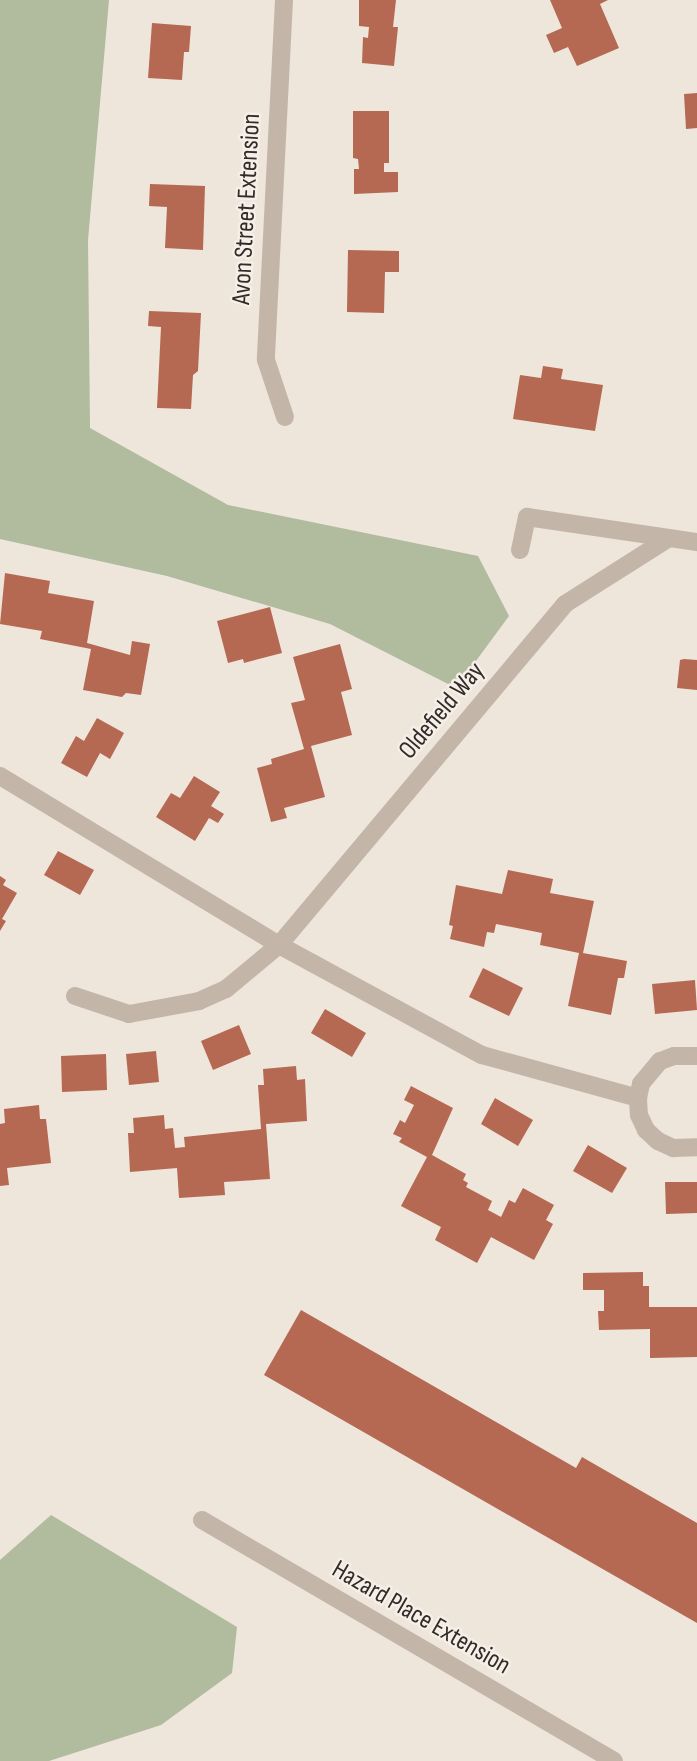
<!DOCTYPE html>
<html>
<head>
<meta charset="utf-8">
<style>
	body { margin:0 }
	#map { position:relative; width:697px; height:1761px; overflow:hidden; background:#eee5db; font-family:"Sofia Sans Condensed",sans-serif }
	div>[style] { position:absolute }
	.green>* { inset:0; background:#b1bb9d }
	.building>* { inset:0; background:#b56852 }
	.minor>* { height:18px; margin:-9px; padding:0 9px; transform-origin:9px; border-radius:9px; background:#c4b5a9 }
	span { translate:-50% -50%; white-space:nowrap; text-align:center; line-height:1.15; -webkit-text-stroke:5px #f6efe7; paint-order:stroke }
	.street-label { font-size:26px; color:#322b28 }
</style>
</head>
<body>
<div id="map">
	<div class="green">
		<i style="clip-path:polygon(0 0,109px 0,88px 240px,90px 428px,228px 505px,478px 556px,509px 616px,456px 688px,330px 624px,167px 576px,0 539px)"></i>
		<i style="clip-path:polygon(51px 1515px,237px 1627px,232px 1673px,161px 1725px,49px 1761px,0 1761px,0 1560px)"></i>
	</div>
	<div class="building">
		<i style="clip-path:polygon(359px 0,396px 0,393px 27px,398px 27px,394px 66px,362px 63px,363px 37px,368px 38px,369px 27px,359px 26px)"></i>
		<i style="clip-path:polygon(550px 0,608px 0,600px 4px,619px 48px,577px 66px,568px 47px,554px 53px,546px 35px,562px 28px)"></i>
		<i style="clip-path:polygon(152px 23px,191px 26px,189px 52px,184px 52px,182px 80px,148px 78px)"></i>
		<i style="clip-path:polygon(697px 93px,697px 128px,686px 129px,684px 94px)"></i>
		<i style="clip-path:polygon(353px 111px,389px 111px,389px 163px,384px 163px,384px 172px,398px 172px,398px 192px,354px 194px,354px 169px,359px 169px,358px 159px,353px 158px)"></i>
		<i style="clip-path:polygon(150px 184px,205px 186px,203px 250px,165px 248px,167px 207px,149px 206px)"></i>
		<i style="clip-path:polygon(348px 250px,399px 251px,399px 272px,385px 272px,384px 313px,347px 312px)"></i>
		<i style="clip-path:polygon(149px 311px,201px 313px,198px 371px,193px 375px,191px 409px,157px 408px,161px 327px,148px 326px)"></i>
		<i style="clip-path:polygon(543px 366px,563px 369px,561px 379px,603px 385px,595px 431px,513px 419px,520px 375px,541px 378px)"></i>
		<i style="clip-path:polygon(5px 573px,50px 581px,48px 593px,94px 601px,87px 643px,130px 655px,132px 641px,150px 644px,141px 695px,126px 693px,122px 697px,83px 690px,91px 649px,40px 639px,42px 631px,0 624px)"></i>
		<i style="clip-path:polygon(270px 607px,282px 653px,244px 663px,243px 659px,228px 663px,217px 621px)"></i>
		<i style="clip-path:polygon(340px 644px,352px 689px,341px 692px,352px 735px,311px 746px,325px 797px,284px 808px,287px 818px,271px 822px,257px 768px,272px 764px,271px 759px,304px 749px,291px 703px,305px 700px,293px 657px)"></i>
		<i style="clip-path:polygon(684px 659px,697px 660px,697px 690px,677px 688px,680px 660px)"></i>
		<i style="clip-path:polygon(97px 718px,124px 733px,110px 759px,100px 753px,87px 777px,61px 763px,76px 736px,84px 741px)"></i>
		<i style="clip-path:polygon(194px 776px,220px 792px,211px 806px,224px 814px,218px 823px,209px 818px,195px 841px,156px 817px,171px 793px,180px 798px)"></i>
		<i style="clip-path:polygon(58px 851px,94px 870px,80px 895px,44px 875px)"></i>
		<i style="clip-path:polygon(508px 870px,553px 879px,550px 893px,594px 901px,583px 953px,627px 961px,624px 978px,618px 978px,611px 1015px,568px 1006px,579px 953px,540px 945px,542px 933px,496px 924px,494px 933px,487px 932px,484px 947px,450px 939px,453px 926px,449px 925px,456px 885px,502px 894px)"></i>
		<i style="clip-path:polygon(0 876px,6px 880px,3px 885px,17px 893px,2px 919px,6px 921px,0 931px)"></i>
		<i style="clip-path:polygon(483px 968px,523px 988px,509px 1016px,469px 997px)"></i>
		<i style="clip-path:polygon(695px 980px,697px 1010px,655px 1014px,652px 984px)"></i>
		<i style="clip-path:polygon(325px 1009px,366px 1033px,352px 1057px,311px 1033px)"></i>
		<i style="clip-path:polygon(239px 1025px,251px 1054px,213px 1070px,201px 1041px)"></i>
		<i style="clip-path:polygon(156px 1051px,159px 1082px,129px 1085px,126px 1054px)"></i>
		<i style="clip-path:polygon(106px 1054px,107px 1090px,62px 1092px,61px 1056px)"></i>
		<i style="clip-path:polygon(296px 1066px,297px 1080px,305px 1079px,307px 1121px,266px 1124px,270px 1179px,224px 1182px,225px 1195px,179px 1198px,177px 1168px,130px 1172px,128px 1133px,134px 1133px,133px 1118px,164px 1115px,165px 1129px,173px 1128px,175px 1148px,185px 1147px,184px 1137px,261px 1129px,258px 1085px,264px 1085px,263px 1069px)"></i>
		<i style="clip-path:polygon(411px 1086px,453px 1108px,432px 1155px,466px 1174px,463px 1180px,468px 1183px,466px 1187px,492px 1201px,488px 1210px,501px 1217px,509px 1200px,515px 1203px,523px 1188px,554px 1205px,546px 1220px,553px 1224px,534px 1260px,491px 1237px,477px 1263px,435px 1240px,441px 1227px,401px 1206px,427px 1157px,399px 1142px,402px 1138px,393px 1134px,400px 1120px,405px 1123px,414px 1105px,404px 1100px)"></i>
		<i style="clip-path:polygon(495px 1098px,533px 1120px,518px 1146px,481px 1124px)"></i>
		<i style="clip-path:polygon(39px 1105px,40px 1119px,46px 1119px,51px 1163px,7px 1168px,9px 1185px,0 1186px,0 1124px,5px 1123px,4px 1109px)"></i>
		<i style="clip-path:polygon(588px 1145px,627px 1168px,612px 1193px,573px 1171px)"></i>
		<i style="clip-path:polygon(665px 1182px,697px 1182px,697px 1213px,666px 1214px)"></i>
		<i style="clip-path:polygon(643px 1272px,643px 1286px,649px 1286px,649px 1307px,697px 1307px,697px 1357px,650px 1358px,650px 1329px,599px 1330px,598px 1311px,604px 1311px,604px 1290px,583px 1290px,583px 1273px)"></i>
		<i style="clip-path:polygon(301px 1310px,576px 1468px,582px 1457px,697px 1523px,697px 1623px,264px 1375px)"></i>
	</div>
	<div class="minor">
		<i style="left:284px;top:0;width:360px;rotate:92.9deg"></i>
		<i style="left:266px;top:360px;width:60px;rotate:71.6deg"></i>
		<i style="left:520px;top:550px;width:34px;rotate:-78deg"></i>
		<i style="left:527px;top:517px;width:172px;rotate:8.4deg"></i>
		<i style="left:0;top:776px;width:326px;rotate:31.2deg"></i>
		<i style="left:279px;top:945px;width:231px;rotate:28.5deg"></i>
		<i style="left:482px;top:1055px;width:162px;rotate:15.4deg"></i>
		<i style="left:75px;top:996px;width:57px;rotate:18.4deg"></i>
		<i style="left:129px;top:1014px;width:71px;rotate:-10.5deg"></i>
		<i style="left:199px;top:1001px;width:30px;rotate:-24deg"></i>
		<i style="left:226px;top:989px;width:69px;rotate:-39.7deg"></i>
		<i style="left:279px;top:945px;width:445px;rotate:-50deg"></i>
		<i style="left:565px;top:604px;width:123px;rotate:-32.4deg"></i>
		<i style="left:697px;top:1056px;width:23px;rotate:180deg"></i>
		<i style="left:674px;top:1056px;width:15px;rotate:160deg"></i>
		<i style="left:660px;top:1061px;width:30px;rotate:130deg"></i>
		<i style="left:641px;top:1084px;width:14px;rotate:102deg"></i>
		<i style="left:638px;top:1098px;width:17px;rotate:87deg"></i>
		<i style="left:639px;top:1115px;width:17px;rotate:65deg"></i>
		<i style="left:646px;top:1130px;width:16px;rotate:43deg"></i>
		<i style="left:658px;top:1141px;width:17px;rotate:25deg"></i>
		<i style="left:673px;top:1148px;width:24px;rotate:-2deg"></i>
		<i style="left:202px;top:1520px;width:477px;rotate:30.3deg"></i>
	</div>
	<div class="street-label">
		<span style="left:247px;top:209px;rotate:-87deg">Avon Street Extension</span>
		<span style="left:442px;top:711px;rotate:-50deg">Oldefield Way</span>
		<span style="left:421px;top:1618px;rotate:30deg">Hazard Place Extension</span>
	</div>
</div>
</body>
</html>
